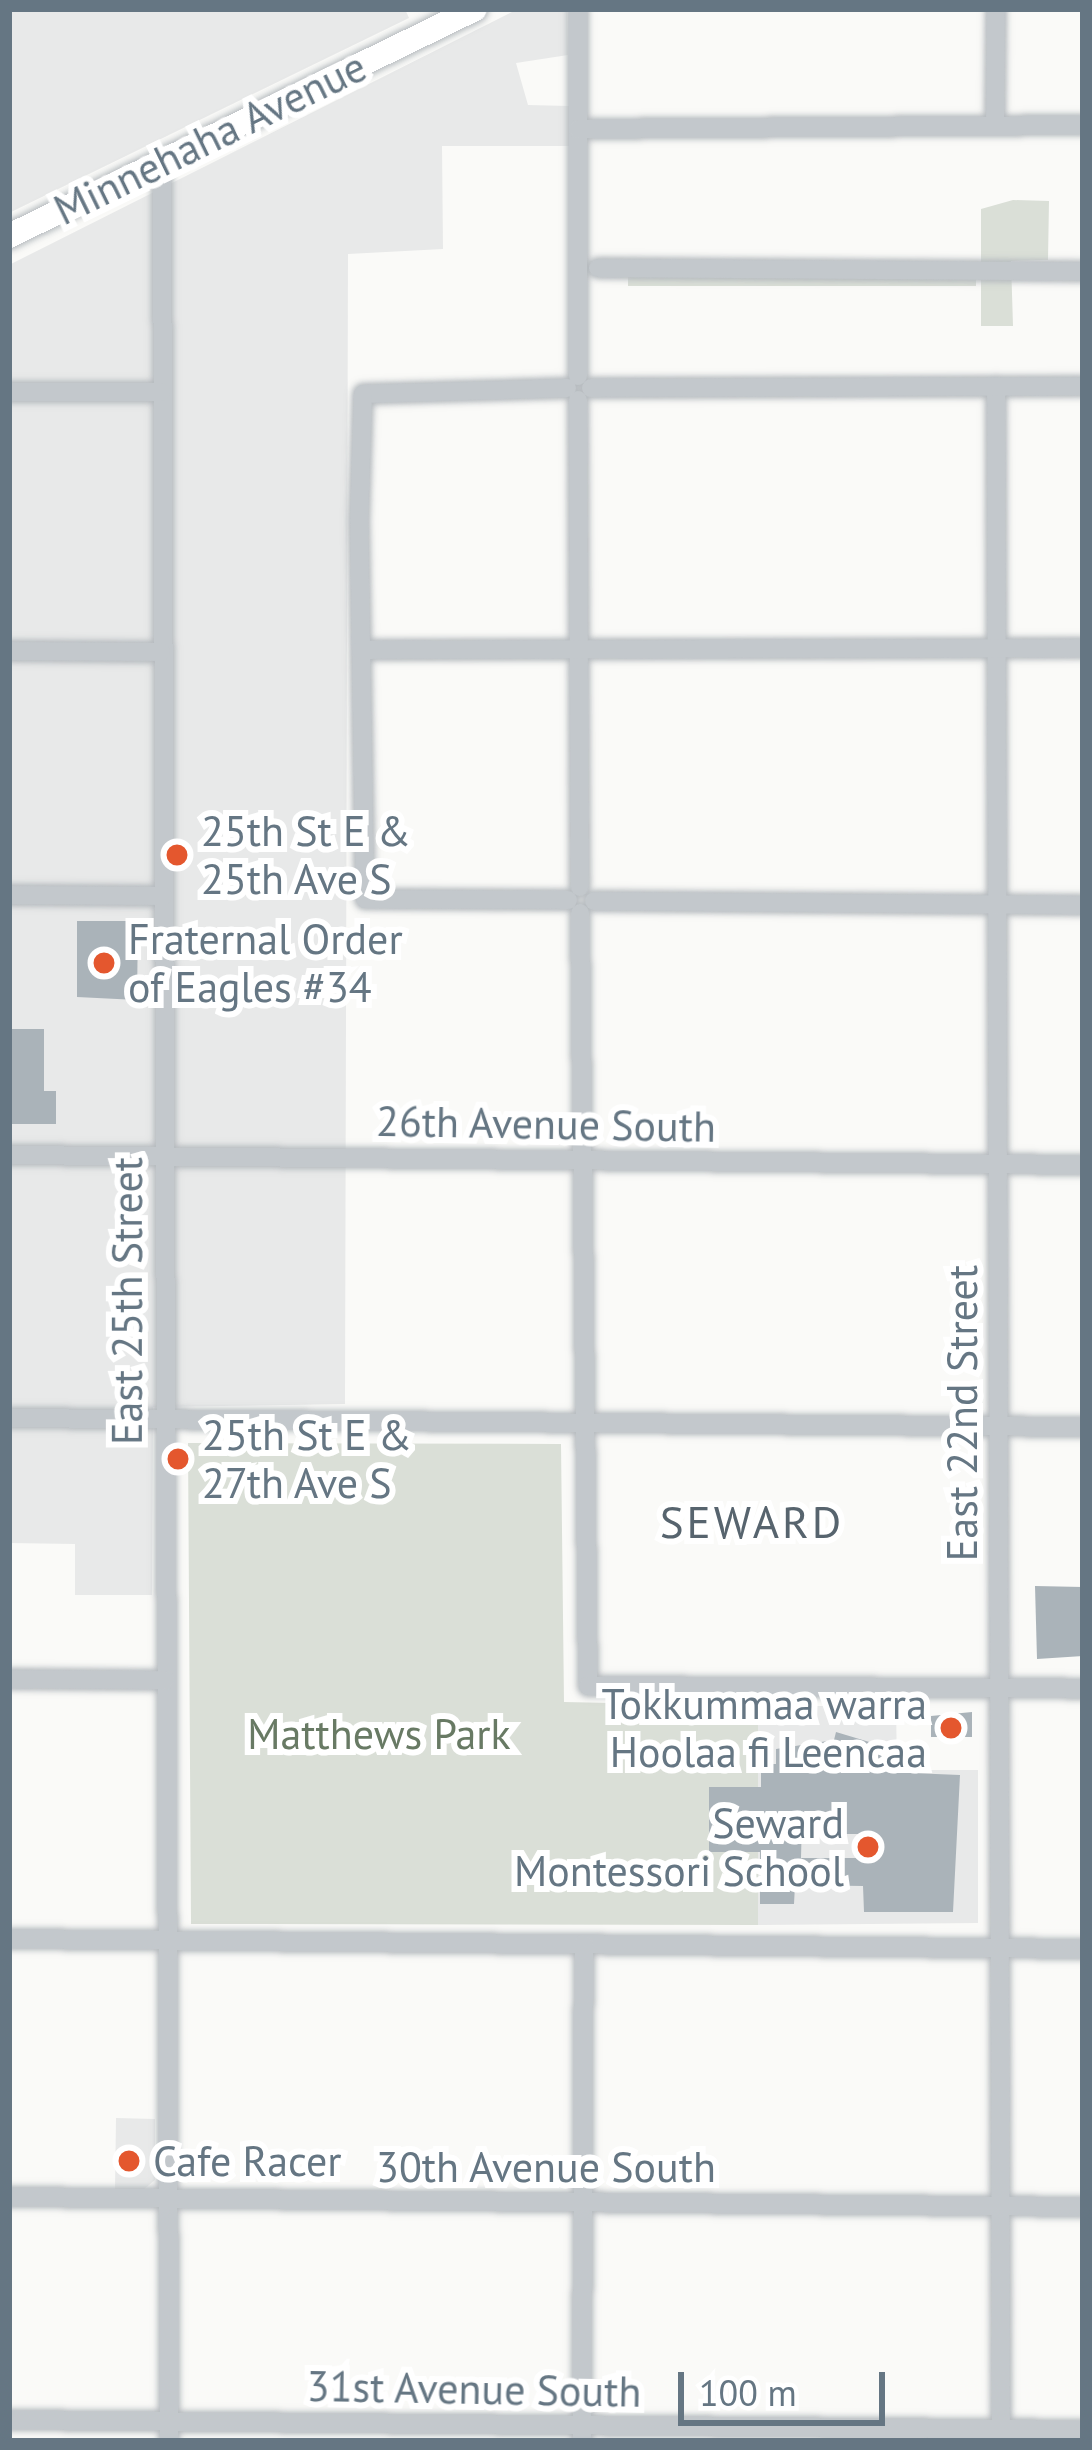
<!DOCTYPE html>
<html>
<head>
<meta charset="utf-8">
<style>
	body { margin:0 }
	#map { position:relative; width:1092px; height:2450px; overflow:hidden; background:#fafaf8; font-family:"PT Sans",sans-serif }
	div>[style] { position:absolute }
	.built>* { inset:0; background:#e8e9e9 }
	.green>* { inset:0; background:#dadfd7 }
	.building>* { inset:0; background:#aab3b9 }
	.roads { filter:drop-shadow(0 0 3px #b5babe) drop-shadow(0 0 3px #b5babe) }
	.minor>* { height:18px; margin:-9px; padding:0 9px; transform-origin:9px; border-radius:9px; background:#c3c8cc }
	.major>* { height:24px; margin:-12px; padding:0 12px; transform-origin:12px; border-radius:12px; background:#fff }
	.dots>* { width:33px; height:33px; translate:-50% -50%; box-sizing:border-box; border:6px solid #fff; border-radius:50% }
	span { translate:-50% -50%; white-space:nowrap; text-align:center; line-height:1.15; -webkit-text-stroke:12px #fff; paint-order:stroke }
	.street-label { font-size:42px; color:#657683 }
	.poi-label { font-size:42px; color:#657683 }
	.left { translate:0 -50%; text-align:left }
	.right { translate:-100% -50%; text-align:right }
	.park-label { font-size:42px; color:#687a64 }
	.neighbourhood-label { font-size:45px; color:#57646e; letter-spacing:3px }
	.frame { position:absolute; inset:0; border:12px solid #657683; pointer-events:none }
	.scale { position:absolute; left:678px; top:2372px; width:207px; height:54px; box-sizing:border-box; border:6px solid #657683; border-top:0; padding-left:15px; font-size:36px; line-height:42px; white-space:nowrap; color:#657683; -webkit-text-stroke:9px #fff; paint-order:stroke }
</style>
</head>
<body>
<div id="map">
	<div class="built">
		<i style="clip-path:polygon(9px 9px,405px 9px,409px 18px,9px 213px)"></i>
		<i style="clip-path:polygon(518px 9px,567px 9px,568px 55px,516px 63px,528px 105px,569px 106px,570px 146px,442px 146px,443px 249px,348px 254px,345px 1404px,153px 1407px,152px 1595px,75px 1595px,75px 1544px,9px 1543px,9px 265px)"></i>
		<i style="clip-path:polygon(758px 1706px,896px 1706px,897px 1770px,978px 1770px,978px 1923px,758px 1925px)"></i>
		<i style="clip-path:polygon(116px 2118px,155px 2119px,155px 2180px,143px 2190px,115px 2190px)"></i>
	</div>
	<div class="green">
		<i style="clip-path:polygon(1013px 200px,1049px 201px,1048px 260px,1011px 261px,1013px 326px,981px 326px,981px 209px)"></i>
		<i style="clip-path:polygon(628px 271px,976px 271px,976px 286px,628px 286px)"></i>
		<i style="clip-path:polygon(188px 1443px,561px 1444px,564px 1702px,758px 1706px,758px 1925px,191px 1924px)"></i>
	</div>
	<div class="building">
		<i style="clip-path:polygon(77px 921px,138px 921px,137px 1000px,77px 997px)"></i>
		<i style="clip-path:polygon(9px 1029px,44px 1029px,44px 1091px,56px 1091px,56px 1124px,9px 1124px)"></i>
		<i style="clip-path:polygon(1035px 1586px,1083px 1587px,1083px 1656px,1037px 1659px)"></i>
		<i style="clip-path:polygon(972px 1712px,972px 1737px,931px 1737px,931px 1716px)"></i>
		<i style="clip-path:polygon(evenodd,836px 1732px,886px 1747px,887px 1772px,960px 1775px,953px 1912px,864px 1912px,863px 1886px,795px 1885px,794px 1904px,760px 1904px,760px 1852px,709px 1852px,709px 1787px,761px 1787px,761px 1764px,776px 1764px,776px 1749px,834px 1740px,836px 1732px,826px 1818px,842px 1834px,863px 1834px,863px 1858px,801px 1858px,802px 1819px,826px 1818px)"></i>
	</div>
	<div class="roads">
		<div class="minor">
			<i style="left:578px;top:9px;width:367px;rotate:90deg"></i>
			<i style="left:995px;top:125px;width:116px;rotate:-89.5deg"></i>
			<i style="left:578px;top:129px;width:505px;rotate:-0.45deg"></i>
			<i style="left:162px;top:161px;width:2280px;rotate:89.82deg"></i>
			<i style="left:598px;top:268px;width:485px;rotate:0.4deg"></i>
			<i style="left:996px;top:386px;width:2055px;rotate:89.86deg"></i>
			<i style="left:567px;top:388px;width:204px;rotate:178.3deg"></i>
			<i style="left:363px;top:394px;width:126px;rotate:91.8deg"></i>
			<i style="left:359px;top:520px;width:379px;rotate:89.1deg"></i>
			<i style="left:365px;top:899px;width:203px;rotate:0.3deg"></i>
			<i style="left:591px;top:388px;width:492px;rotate:-0.2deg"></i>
			<i style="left:9px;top:392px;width:152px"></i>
			<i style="left:578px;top:400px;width:487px;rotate:89.8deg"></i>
			<i style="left:361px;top:650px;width:722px;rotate:-0.16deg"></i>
			<i style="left:9px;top:651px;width:152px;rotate:0.4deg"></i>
			<i style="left:9px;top:895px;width:154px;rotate:0.4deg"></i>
			<i style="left:594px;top:901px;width:489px;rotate:0.5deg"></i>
			<i style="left:580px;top:913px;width:773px;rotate:89.41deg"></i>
			<i style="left:588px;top:1686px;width:495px;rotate:0.3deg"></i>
			<i style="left:9px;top:1155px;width:1074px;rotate:0.53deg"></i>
			<i style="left:9px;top:1418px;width:1074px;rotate:0.48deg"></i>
			<i style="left:9px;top:1679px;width:156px;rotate:0.4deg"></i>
			<i style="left:9px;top:1939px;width:1074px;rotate:0.53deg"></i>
			<i style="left:9px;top:2197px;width:1074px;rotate:0.53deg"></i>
			<i style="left:9px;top:2420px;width:1074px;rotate:0.53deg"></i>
			<i style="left:582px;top:2441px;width:497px;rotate:-89.8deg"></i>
		</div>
		<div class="major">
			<i style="left:9px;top:236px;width:518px;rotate:-25.97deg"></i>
		</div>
	</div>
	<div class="dots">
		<i style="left:177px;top:855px;background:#e4572e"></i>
		<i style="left:104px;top:963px;background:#e4572e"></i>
		<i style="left:178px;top:1459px;background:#e4572e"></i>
		<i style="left:951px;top:1728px;background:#e4572e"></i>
		<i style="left:868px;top:1847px;background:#e4572e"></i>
		<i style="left:129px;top:2161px;background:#e4572e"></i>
	</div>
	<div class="street-label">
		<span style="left:210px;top:138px;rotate:-26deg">Minnehaha Avenue</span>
		<span style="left:546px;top:1124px;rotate:1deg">26th Avenue South</span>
		<span style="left:127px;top:1301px;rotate:-90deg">East 25th Street</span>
		<span style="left:962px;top:1413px;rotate:-90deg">East 22nd Street</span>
		<span style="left:546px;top:2167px">30th Avenue South</span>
		<span style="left:474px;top:2389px;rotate:1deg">31st Avenue South</span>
	</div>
	<div class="poi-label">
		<span class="left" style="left:201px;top:855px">25th St E &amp;<br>25th Ave S</span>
		<span class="left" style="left:128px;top:963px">Fraternal Order<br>of Eagles #34</span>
		<span class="left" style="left:202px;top:1459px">25th St E &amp;<br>27th Ave S</span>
		<span class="right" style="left:927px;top:1728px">Tokkummaa warra<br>Hoolaa fi Leencaa</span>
		<span class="right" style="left:844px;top:1847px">Seward<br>Montessori School</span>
		<span class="left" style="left:153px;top:2161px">Cafe Racer</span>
	</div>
	<div class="park-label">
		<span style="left:379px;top:1734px">Matthews Park</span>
	</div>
	<div class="neighbourhood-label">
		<span style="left:752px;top:1522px">SEWARD</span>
	</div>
	<div class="frame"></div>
	<div class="scale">100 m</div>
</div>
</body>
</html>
